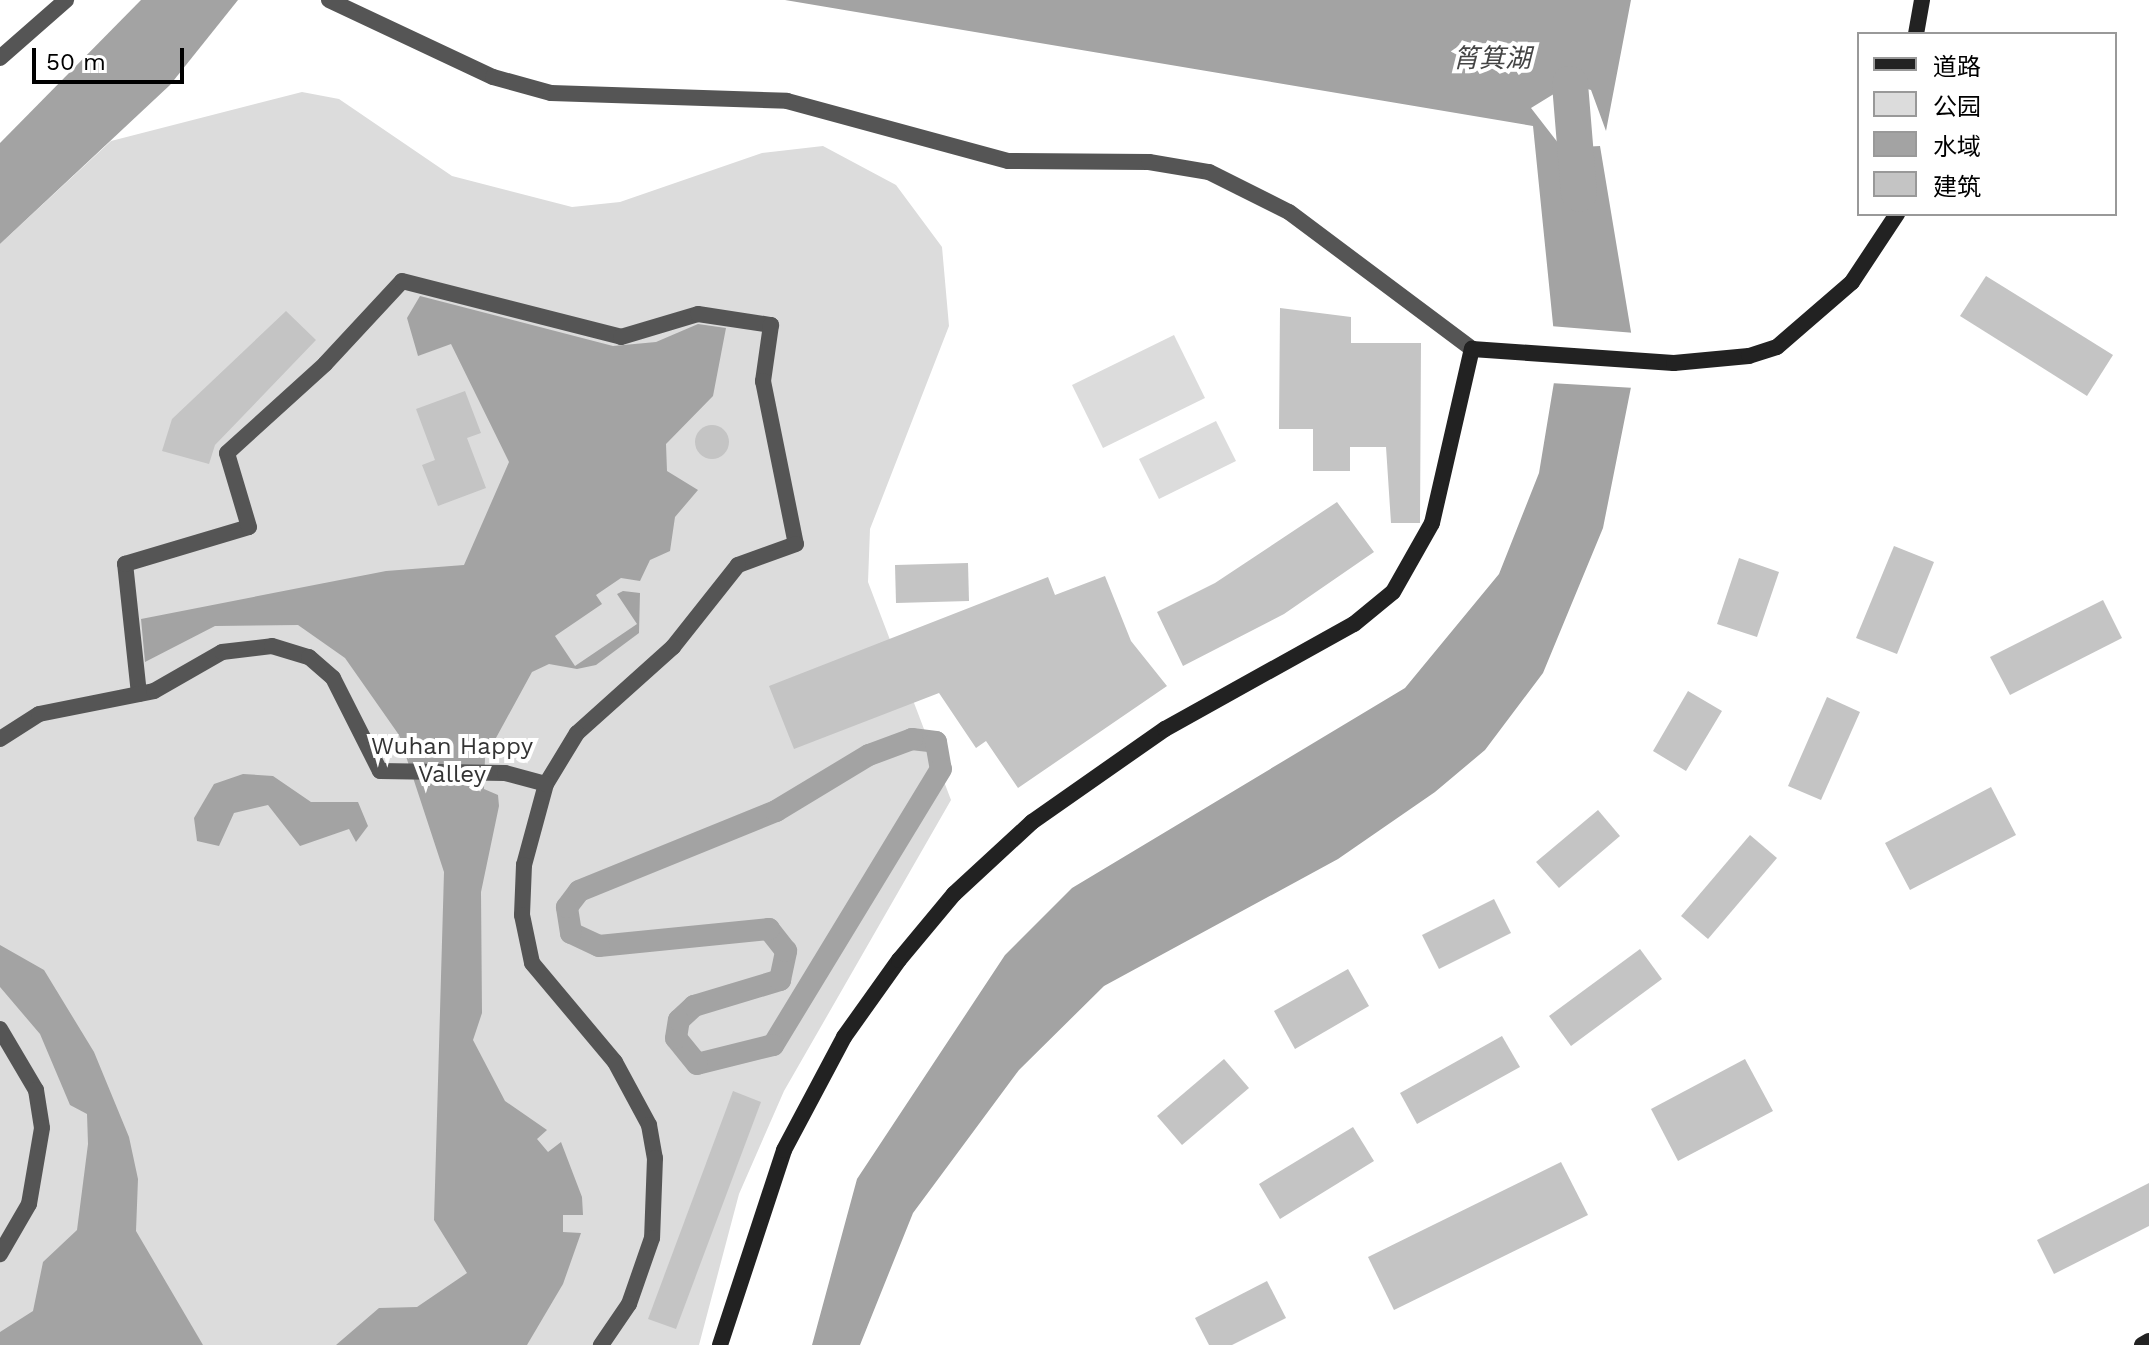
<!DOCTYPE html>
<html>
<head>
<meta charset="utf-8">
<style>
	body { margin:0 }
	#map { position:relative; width:2149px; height:1345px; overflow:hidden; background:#fff; font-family:"Work Sans","Noto Sans SC",sans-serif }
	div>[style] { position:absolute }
	.green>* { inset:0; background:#dcdcdc }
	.water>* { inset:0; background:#a3a3a3 }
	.pier>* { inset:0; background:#fff }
	.canal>* { height:22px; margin:-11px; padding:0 11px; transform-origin:11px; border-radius:11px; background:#a3a3a3 }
	.river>* { height:36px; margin:-18px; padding:0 18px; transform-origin:18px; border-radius:18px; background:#a3a3a3 }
	.building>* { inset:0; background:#c4c4c4 }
	.round { border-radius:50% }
	.street>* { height:16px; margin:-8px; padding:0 8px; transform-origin:8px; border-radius:8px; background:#555 }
	.secondary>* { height:16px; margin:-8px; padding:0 8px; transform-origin:8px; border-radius:8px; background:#222 }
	span { translate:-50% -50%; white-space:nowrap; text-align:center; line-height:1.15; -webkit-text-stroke:8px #fff; paint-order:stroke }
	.park-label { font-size:24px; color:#333 }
	.water-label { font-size:26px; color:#444; font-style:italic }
	.legend { position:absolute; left:1857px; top:32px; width:260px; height:184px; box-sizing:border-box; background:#fff; border:2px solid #999; margin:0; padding:10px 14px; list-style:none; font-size:24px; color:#000 }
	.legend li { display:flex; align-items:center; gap:16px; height:40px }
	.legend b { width:40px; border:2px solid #999 }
	.scale { position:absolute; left:32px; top:48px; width:152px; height:36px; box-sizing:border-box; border:4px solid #000; border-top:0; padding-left:10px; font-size:24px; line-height:28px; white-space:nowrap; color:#000; -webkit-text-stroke:6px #fff; paint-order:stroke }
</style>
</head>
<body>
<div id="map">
	<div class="green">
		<i style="clip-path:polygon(302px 92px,339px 99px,452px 176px,572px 207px,620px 202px,762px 153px,823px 146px,896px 185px,942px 247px,949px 326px,870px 529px,868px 582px,951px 800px,784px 1091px,739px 1194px,699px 1345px,0 1345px,0 244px,111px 141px)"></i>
		<i style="clip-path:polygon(1174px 335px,1205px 398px,1103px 448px,1072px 385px)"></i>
		<i style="clip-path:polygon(1216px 421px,1236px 461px,1159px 499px,1139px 459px)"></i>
	</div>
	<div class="water">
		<i style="clip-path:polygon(141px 0,238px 0,170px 85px,0 244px,0 143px)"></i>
		<i style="clip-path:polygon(785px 0,1631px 0,1606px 131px,1591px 90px,1570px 84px,1531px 108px,1562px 148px,1600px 146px,1636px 362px,1603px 528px,1543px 673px,1485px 750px,1435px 792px,1338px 859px,1104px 986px,1019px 1070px,913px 1213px,860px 1345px,812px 1345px,857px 1179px,1005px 955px,1072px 888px,1405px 688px,1499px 574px,1539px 473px,1557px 364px,1533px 126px)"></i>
		<i style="clip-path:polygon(420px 296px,613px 346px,656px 342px,698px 324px,726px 328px,713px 396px,666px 444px,667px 471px,698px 490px,675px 517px,670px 551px,650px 560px,640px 581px,621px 578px,596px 595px,602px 604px,555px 636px,575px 666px,637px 624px,617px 594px,623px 591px,640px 593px,639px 633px,596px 665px,577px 669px,549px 664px,532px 672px,485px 758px,484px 789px,498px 795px,499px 806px,481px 892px,482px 1013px,473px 1040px,505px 1101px,547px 1130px,537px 1139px,548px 1152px,561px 1142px,582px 1197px,583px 1215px,563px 1215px,563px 1232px,581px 1233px,563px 1284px,527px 1345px,336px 1345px,379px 1308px,417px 1307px,467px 1273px,434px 1220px,444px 872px,399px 735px,345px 658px,298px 625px,215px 626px,145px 662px,141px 619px,386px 571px,464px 565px,509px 462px,451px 344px,418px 356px,407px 318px)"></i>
		<i style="clip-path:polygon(243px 774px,273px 776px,311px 802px,358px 802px,368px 826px,356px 842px,349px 829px,300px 846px,268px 805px,234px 813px,219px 846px,197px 841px,194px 818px,214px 784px)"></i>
		<i style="clip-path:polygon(0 945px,44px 970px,94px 1052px,129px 1137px,138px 1179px,136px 1231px,203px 1345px,0 1345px,0 1332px,33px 1311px,43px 1262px,77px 1230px,88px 1144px,87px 1114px,70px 1105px,40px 1034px,0 987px)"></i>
	</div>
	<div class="pier">
		<i style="clip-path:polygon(1550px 326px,1635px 333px,1635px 388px,1550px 383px)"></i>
	</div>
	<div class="canal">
		<i style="left:912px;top:739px;width:24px;rotate:7deg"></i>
		<i style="left:936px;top:742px;width:27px;rotate:80deg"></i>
		<i style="left:941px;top:769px;width:323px;rotate:121.3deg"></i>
		<i style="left:773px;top:1045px;width:78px;rotate:166deg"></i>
		<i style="left:697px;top:1064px;width:33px;rotate:-129deg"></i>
		<i style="left:676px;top:1038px;width:18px;rotate:-81deg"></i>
		<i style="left:679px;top:1020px;width:21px;rotate:-43deg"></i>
		<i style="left:694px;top:1006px;width:90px;rotate:-16.8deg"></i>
		<i style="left:780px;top:980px;width:30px;rotate:-78deg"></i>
		<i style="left:786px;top:951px;width:28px;rotate:-128deg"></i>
		<i style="left:769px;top:929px;width:171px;rotate:174.3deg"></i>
		<i style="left:599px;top:946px;width:31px;rotate:-155deg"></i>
		<i style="left:571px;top:933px;width:26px;rotate:-99deg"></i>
		<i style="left:567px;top:907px;width:20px;rotate:-53deg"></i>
		<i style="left:579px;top:891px;width:213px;rotate:-22.1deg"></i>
		<i style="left:776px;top:811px;width:109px;rotate:-31.1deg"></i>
		<i style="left:869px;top:755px;width:46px;rotate:-20.4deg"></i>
	</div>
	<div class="river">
		<i style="left:1570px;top:84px;width:110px;rotate:85.3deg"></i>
	</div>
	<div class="building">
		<i style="clip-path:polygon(1986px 276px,2113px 355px,2087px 396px,1960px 316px)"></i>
		<i style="clip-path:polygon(1280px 308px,1351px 317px,1351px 343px,1421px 343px,1420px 523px,1391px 523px,1386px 447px,1350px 447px,1350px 471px,1313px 471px,1313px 429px,1279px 429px)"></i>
		<i style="clip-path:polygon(286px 311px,316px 340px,215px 445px,209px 464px,162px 451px,172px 419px)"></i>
		<i style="clip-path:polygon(465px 391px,481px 433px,467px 438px,486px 488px,438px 506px,422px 465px,435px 460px,416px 409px)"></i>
		<i class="round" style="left:695px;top:425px;width:34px;height:34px"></i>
		<i style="clip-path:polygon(1337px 502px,1374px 552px,1284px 614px,1183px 666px,1157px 612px,1215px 583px)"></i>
		<i style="clip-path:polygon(1894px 546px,1934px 562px,1897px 654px,1856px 638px)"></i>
		<i style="clip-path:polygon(1739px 558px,1779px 572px,1757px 637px,1717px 624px)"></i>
		<i style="clip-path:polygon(968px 563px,969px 601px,896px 603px,895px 565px)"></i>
		<i style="clip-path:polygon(1105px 576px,1131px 641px,1167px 686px,1018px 788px,986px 741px,976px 748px,939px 693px,794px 749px,769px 686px,1048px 577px,1055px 595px)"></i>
		<i style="clip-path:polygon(2103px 600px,2122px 638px,2010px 695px,1990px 657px)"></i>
		<i style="clip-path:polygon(1688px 691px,1722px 711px,1686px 771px,1653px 751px)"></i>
		<i style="clip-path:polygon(1827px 697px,1860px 712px,1821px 800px,1788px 786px)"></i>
		<i style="clip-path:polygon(1991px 787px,2016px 835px,1910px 890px,1885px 843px)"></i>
		<i style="clip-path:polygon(1598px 810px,1620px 836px,1559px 888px,1536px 862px)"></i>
		<i style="clip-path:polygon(1750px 835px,1777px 858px,1708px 939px,1681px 916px)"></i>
		<i style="clip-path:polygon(1494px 899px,1511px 933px,1439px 969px,1422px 935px)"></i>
		<i style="clip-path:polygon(1640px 949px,1662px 979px,1571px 1046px,1549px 1016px)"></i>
		<i style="clip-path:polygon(1348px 969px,1369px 1006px,1295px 1049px,1274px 1011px)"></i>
		<i style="clip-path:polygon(1502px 1036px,1520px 1067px,1417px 1124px,1400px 1093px)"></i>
		<i style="clip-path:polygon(1224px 1059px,1249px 1088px,1182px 1145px,1157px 1116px)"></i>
		<i style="clip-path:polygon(1745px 1059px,1773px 1111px,1678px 1161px,1651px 1109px)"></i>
		<i style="clip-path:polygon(733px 1091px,761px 1102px,676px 1329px,648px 1319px)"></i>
		<i style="clip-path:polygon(1353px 1127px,1374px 1161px,1280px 1219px,1259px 1184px)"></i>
		<i style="clip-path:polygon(1561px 1162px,1588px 1215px,1394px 1310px,1368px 1257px)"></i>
		<i style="clip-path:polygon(2149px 1183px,2149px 1226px,2054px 1274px,2037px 1240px)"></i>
		<i style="clip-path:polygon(1267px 1281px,1286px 1318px,1232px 1345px,1209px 1345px,1195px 1318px)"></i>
	</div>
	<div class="street">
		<i style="left:329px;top:0;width:181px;rotate:25.2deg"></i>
		<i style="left:493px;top:77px;width:60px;rotate:15.4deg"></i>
		<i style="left:551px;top:93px;width:236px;rotate:1.9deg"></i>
		<i style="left:787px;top:101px;width:229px;rotate:15.2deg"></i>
		<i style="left:1008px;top:161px;width:141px;rotate:0.4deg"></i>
		<i style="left:1149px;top:162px;width:61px;rotate:9.5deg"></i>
		<i style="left:1209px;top:172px;width:89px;rotate:26.6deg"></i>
		<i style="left:1289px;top:212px;width:229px;rotate:36.8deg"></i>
		<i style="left:0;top:58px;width:88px;rotate:-41.3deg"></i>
		<i style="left:139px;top:694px;width:131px;rotate:-96.1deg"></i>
		<i style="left:125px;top:564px;width:129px;rotate:-16.6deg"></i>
		<i style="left:249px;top:527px;width:77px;rotate:-106.6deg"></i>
		<i style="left:227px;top:453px;width:132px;rotate:-42.2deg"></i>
		<i style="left:325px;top:364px;width:113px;rotate:-47.1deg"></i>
		<i style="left:402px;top:281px;width:226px;rotate:14.3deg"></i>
		<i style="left:621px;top:337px;width:80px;rotate:-16.6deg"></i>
		<i style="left:698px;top:314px;width:74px;rotate:8.6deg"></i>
		<i style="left:771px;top:325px;width:57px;rotate:98.1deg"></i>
		<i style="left:763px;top:381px;width:166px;rotate:78.6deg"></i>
		<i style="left:796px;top:544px;width:62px;rotate:160.1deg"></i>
		<i style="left:738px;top:565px;width:105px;rotate:128.4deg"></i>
		<i style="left:673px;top:647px;width:129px;rotate:138.1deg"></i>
		<i style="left:577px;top:733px;width:60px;rotate:121.3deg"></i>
		<i style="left:546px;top:784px;width:84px;rotate:105.2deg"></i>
		<i style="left:524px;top:865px;width:50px;rotate:92.3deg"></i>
		<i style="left:522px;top:915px;width:49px;rotate:78.2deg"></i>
		<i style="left:532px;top:963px;width:129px;rotate:50deg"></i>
		<i style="left:615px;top:1062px;width:72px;rotate:61.6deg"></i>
		<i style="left:649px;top:1125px;width:34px;rotate:80deg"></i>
		<i style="left:655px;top:1158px;width:80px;rotate:92.1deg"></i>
		<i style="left:652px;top:1238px;width:70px;rotate:109.2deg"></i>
		<i style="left:629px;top:1304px;width:50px;rotate:124.3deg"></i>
		<i style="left:0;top:739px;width:46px;rotate:-32.7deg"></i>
		<i style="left:39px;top:714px;width:117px;rotate:-11.3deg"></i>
		<i style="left:154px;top:691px;width:78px;rotate:-29.8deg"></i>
		<i style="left:222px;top:652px;width:50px;rotate:-6.8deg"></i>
		<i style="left:272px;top:646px;width:39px;rotate:17deg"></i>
		<i style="left:309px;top:657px;width:32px;rotate:41deg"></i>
		<i style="left:333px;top:678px;width:104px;rotate:63.2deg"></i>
		<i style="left:380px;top:771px;width:125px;rotate:0.9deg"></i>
		<i style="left:505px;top:773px;width:42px;rotate:15deg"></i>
		<i style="left:0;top:1029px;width:71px;rotate:59.5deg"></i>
		<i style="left:36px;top:1090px;width:38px;rotate:81deg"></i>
		<i style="left:42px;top:1128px;width:77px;rotate:99.7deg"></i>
		<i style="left:29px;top:1204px;width:58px;rotate:120.1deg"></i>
	</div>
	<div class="secondary">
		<i style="left:1916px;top:34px;width:35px;rotate:-80deg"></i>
		<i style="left:720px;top:1345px;width:205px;rotate:-71.8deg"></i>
		<i style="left:784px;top:1150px;width:128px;rotate:-62deg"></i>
		<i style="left:844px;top:1037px;width:95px;rotate:-54.5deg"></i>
		<i style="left:899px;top:960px;width:86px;rotate:-50.2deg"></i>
		<i style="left:954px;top:894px;width:106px;rotate:-42.7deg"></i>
		<i style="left:1032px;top:822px;width:162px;rotate:-35deg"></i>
		<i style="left:1165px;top:729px;width:216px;rotate:-29.1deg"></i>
		<i style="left:1354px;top:624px;width:50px;rotate:-39.4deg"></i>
		<i style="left:1393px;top:592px;width:79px;rotate:-60.5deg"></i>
		<i style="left:1432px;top:523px;width:179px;rotate:-77.1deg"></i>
		<i style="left:1472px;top:349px;width:202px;rotate:4deg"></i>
		<i style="left:1674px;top:363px;width:75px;rotate:-5.3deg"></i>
		<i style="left:1749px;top:356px;width:29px;rotate:-18deg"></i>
		<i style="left:1777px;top:347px;width:99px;rotate:-40.9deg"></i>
		<i style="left:1852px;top:282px;width:82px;rotate:-56.5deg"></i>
		<i style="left:2142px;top:1345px;width:8px;rotate:-30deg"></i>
	</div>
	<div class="park-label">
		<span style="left:452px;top:761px">Wuhan Happy<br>Valley</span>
	</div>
	<div class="water-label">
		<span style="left:1492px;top:59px">筲箕湖</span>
	</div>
	<ul class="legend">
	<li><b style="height:10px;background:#222"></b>道路</li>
	<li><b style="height:22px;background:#dcdcdc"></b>公园</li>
	<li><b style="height:22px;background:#a3a3a3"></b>水域</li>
	<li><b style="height:22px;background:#c4c4c4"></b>建筑</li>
	</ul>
	<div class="scale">50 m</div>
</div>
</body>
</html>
